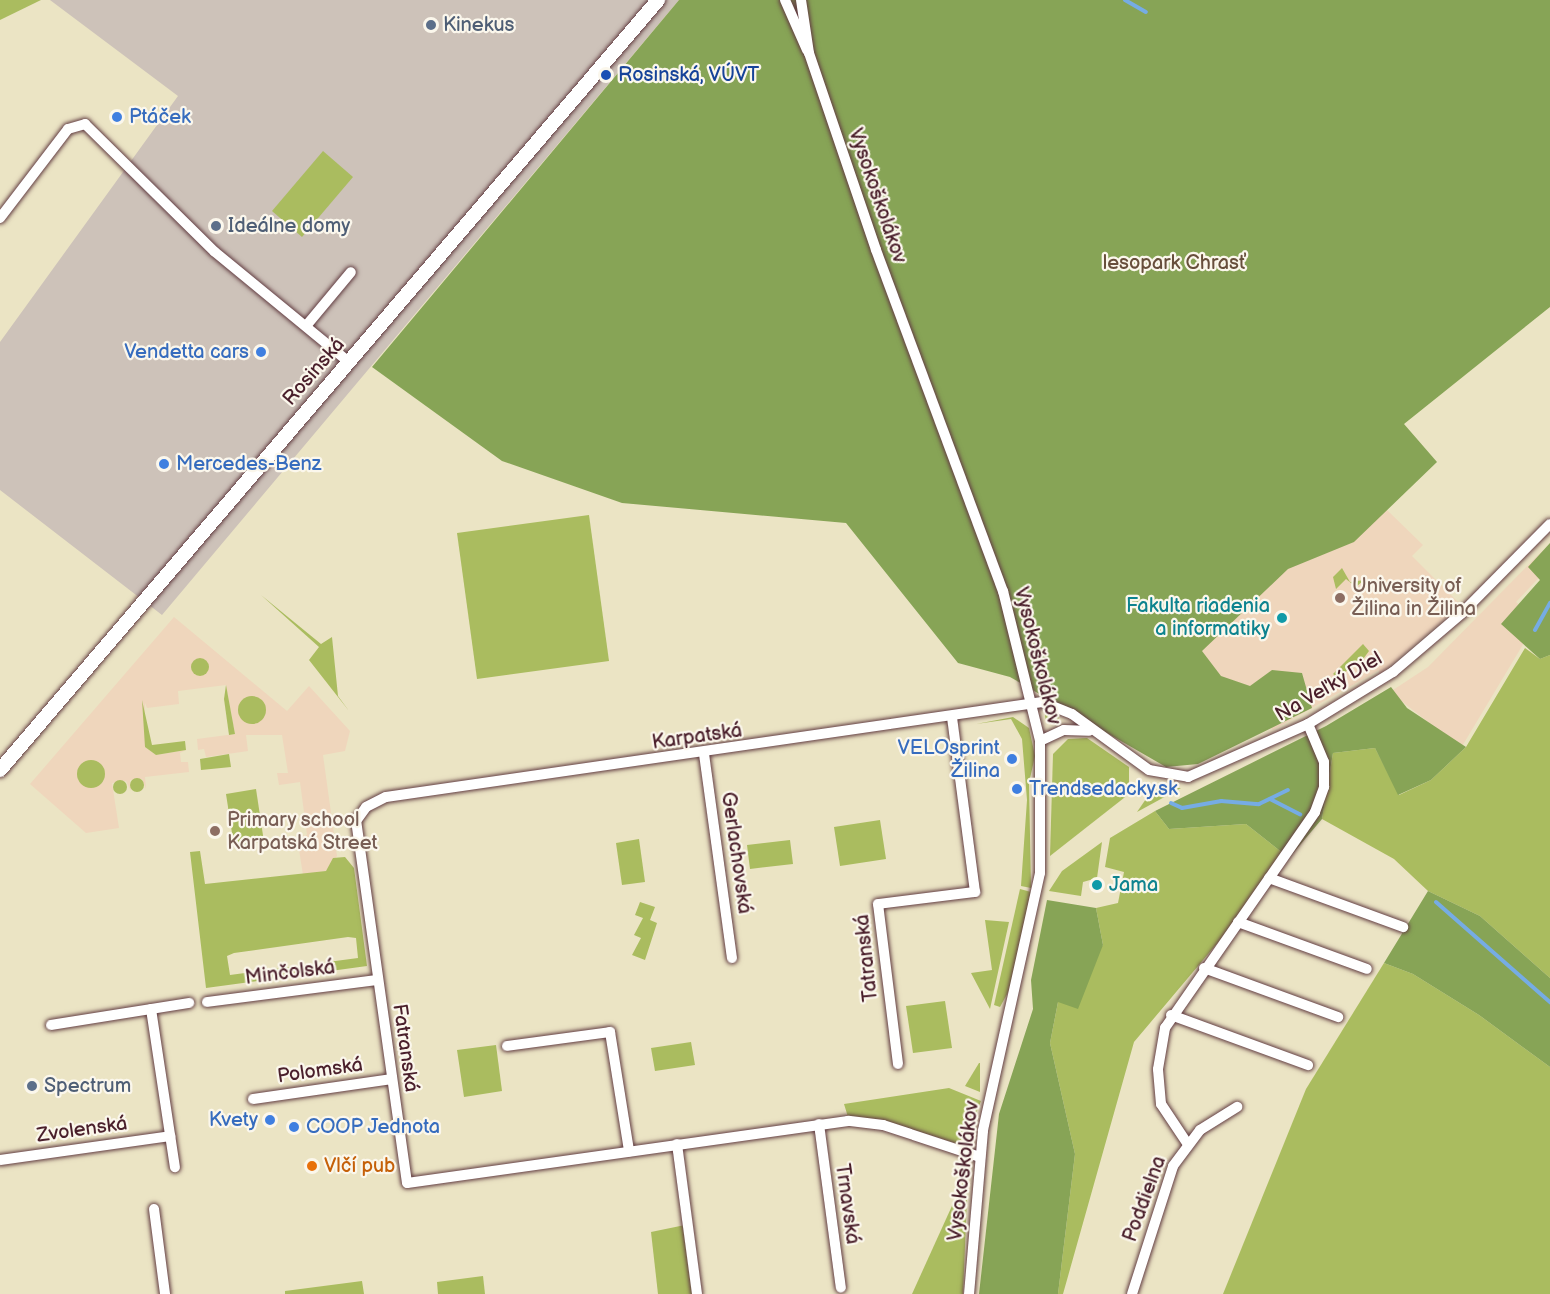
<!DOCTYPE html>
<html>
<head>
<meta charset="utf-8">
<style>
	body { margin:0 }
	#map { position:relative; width:1550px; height:1294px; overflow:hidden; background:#ebe4c4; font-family:"Balsamiq Sans",sans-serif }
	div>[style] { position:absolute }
	.built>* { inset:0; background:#efd6bc }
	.industrial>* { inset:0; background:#cdc2b9 }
	.green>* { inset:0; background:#aabc5f }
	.round { border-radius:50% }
	.forest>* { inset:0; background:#87a456 }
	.stream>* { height:4px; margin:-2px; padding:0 2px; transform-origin:2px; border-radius:2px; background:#76ace4 }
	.roads { filter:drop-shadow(0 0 2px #623d42) drop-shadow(0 0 2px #623d42) }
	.minor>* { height:10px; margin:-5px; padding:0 5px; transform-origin:5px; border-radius:5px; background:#fff }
	.tertiary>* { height:14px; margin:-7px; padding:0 7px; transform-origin:7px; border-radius:7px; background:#fff }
	.dots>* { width:16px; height:16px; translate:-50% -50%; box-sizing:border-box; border:3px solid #fbf7ec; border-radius:50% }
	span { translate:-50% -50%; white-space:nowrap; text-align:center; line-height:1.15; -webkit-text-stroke:4.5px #fbf7ec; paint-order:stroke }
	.service-label { font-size:20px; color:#4e5e75 }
	.left { translate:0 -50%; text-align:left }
	.transit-label { font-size:20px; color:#164399 }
	.shop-label { font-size:20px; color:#366cbe }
	.right { translate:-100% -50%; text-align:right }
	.street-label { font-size:20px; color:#4a1f2b }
	.park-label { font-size:20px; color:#674e3b }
	.education-label { font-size:20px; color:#785e54 }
	.culture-label { font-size:20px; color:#0d838f }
	.food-label { font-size:20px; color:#c56008 }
</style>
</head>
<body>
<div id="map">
	<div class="built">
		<i style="clip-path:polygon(1351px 475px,1423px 545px,1412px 556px,1461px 605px,1379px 675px,1379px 670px,1273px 730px,1182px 641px)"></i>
		<i style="clip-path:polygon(1542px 551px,1550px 566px,1516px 602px,1537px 621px,1461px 748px,1390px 692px,1428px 667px)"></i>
		<i style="clip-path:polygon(174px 617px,287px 711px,309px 686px,350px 731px,345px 751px,323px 755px,337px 856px,326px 871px,303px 875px,297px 837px,307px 835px,300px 782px,279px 785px,277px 773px,288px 773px,282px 735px,246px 735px,248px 751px,206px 757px,204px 749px,198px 750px,197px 739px,235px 734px,226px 685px,178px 691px,179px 704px,147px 708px,145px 703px,145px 747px,156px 755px,186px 750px,180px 753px,181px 762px,188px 762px,189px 772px,145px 777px,146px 789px,142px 779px,130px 780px,131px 791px,126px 781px,112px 783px,119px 828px,86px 833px,30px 784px)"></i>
	</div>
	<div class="industrial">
		<i style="clip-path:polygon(50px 0,679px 0,162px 615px,0 490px,0 342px,178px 96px)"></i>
	</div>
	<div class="green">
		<i style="clip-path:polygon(0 0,41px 0,0 20px)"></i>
		<i style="clip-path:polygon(323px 151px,353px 177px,302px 237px,272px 211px)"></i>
		<i style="clip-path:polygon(589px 515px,609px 661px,477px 679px,457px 533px)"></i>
		<i style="clip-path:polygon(1342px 568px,1350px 582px,1364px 580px,1356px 587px,1346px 579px,1336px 589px,1333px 577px)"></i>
		<i style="clip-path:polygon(261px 595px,321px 644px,332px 637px,338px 696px,349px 711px,309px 660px,319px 647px)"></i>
		<i style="clip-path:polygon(1363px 644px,1369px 651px,1361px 662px,1337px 677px,1333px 674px)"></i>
		<i style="clip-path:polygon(1525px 648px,1540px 659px,1550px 655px,1550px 978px,1480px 916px,1428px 891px,1394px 859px,1322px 819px,1333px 753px,1375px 748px,1399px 795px,1431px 780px,1466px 747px)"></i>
		<i class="round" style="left:191px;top:658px;width:18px;height:18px"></i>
		<i style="clip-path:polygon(226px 685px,235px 734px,229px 735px,224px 699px)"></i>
		<i class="round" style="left:238px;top:696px;width:28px;height:28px"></i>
		<i style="clip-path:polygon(142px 700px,152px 745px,185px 741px,186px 750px,156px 755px,145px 747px)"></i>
		<i class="round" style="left:1045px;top:709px;width:14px;height:14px"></i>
		<i style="clip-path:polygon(1013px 717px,1029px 728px,1035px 756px,1029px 783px,1031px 888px,1021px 886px,1027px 800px,1022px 739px,1011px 719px,976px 724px)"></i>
		<i style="clip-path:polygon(1087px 738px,1129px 767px,1129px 794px,1050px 856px,1053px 754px,1068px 739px)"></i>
		<i style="clip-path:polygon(229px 754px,231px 767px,201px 770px,200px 759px)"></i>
		<i class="round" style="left:77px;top:760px;width:28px;height:28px"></i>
		<i class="round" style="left:130px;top:778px;width:14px;height:14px"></i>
		<i class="round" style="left:113px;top:780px;width:14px;height:14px"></i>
		<i style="clip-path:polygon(1159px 788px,1181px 788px,1137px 812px,1148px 796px)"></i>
		<i style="clip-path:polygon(256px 789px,264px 842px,234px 846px,226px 794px)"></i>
		<i style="clip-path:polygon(1155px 811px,1169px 829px,1246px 824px,1289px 858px,1134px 1042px,1063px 1294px,1058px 1294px,1075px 1154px,1050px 1043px,1058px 1002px,1103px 945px,1096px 908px,1118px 903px,1124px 872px,1105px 867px,1110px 838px)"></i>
		<i style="clip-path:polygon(880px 820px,886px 859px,840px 866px,834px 827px)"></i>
		<i style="clip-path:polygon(639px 839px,645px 882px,622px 885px,616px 843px)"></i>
		<i style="clip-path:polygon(790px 840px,793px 864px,750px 869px,747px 845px)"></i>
		<i style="clip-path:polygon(1102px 842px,1097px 878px,1083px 882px,1081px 896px,1049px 891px,1062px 871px)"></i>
		<i style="clip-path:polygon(evenodd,200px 851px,205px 884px,326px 871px,333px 858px,345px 857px,354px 868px,367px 966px,206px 988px,190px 852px,200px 851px,348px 937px,356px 938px,358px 958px,230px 975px,227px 956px,234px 953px,348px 937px)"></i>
		<i style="clip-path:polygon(1020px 889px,1031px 892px,1011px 987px,1000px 1007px,994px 1005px)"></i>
		<i style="clip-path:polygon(640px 902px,655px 907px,650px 920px,657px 923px,645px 960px,632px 955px,641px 938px,634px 935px,643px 918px,635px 915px)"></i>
		<i style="clip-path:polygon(985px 920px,1009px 922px,990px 1009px,971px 973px,992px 970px)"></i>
		<i style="clip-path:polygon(1384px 963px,1413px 974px,1479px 1015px,1550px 1067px,1550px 1294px,1223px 1294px,1306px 1089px)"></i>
		<i style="clip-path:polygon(945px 1001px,952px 1048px,913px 1053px,906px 1006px)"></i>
		<i style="clip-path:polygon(691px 1042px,695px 1065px,655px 1071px,651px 1048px)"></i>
		<i style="clip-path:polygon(496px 1045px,502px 1091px,464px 1097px,457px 1050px)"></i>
		<i style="clip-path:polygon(979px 1063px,980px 1063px,980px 1092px,965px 1086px)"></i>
		<i style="clip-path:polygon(949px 1088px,981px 1101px,967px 1136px,955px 1143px,882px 1120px,848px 1117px,844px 1104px)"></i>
		<i style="clip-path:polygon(968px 1175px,963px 1294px,912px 1294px,966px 1175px)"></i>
		<i style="clip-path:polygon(685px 1225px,693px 1294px,658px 1294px,651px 1232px)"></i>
		<i style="clip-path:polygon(483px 1276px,485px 1294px,438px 1294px,437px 1282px)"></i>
		<i style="clip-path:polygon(362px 1281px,364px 1294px,285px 1294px,285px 1291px)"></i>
	</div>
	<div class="forest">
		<i style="clip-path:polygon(679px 0,1550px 0,1550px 307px,1404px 424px,1437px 462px,1354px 542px,1288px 569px,1202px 651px,1221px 676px,1250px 686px,1272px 670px,1302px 673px,1312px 708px,1198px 764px,1166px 767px,1010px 677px,958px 663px,846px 523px,622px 503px,502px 461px,372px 367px)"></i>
		<i style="clip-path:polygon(1550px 543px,1550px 655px,1540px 659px,1501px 624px,1540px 580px,1528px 567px)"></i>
		<i style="clip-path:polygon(1391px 687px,1407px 708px,1466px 747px,1431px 780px,1398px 795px,1375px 748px,1333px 753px,1322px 819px,1289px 858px,1246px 824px,1169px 829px,1155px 811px,1326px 726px)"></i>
		<i style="clip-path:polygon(1428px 891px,1480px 916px,1550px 978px,1550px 1067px,1479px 1015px,1413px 974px,1384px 963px)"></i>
		<i style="clip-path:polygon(1047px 900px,1096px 908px,1103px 945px,1078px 1009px,1058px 1002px,1050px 1043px,1075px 1154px,1058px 1294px,979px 1294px,999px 1114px,1033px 1009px,1031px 980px)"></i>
	</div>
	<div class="stream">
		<i style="left:1125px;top:0;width:24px;rotate:30deg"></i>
		<i style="left:1535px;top:630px;width:31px;rotate:-61deg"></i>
		<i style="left:1270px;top:799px;width:34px;rotate:27deg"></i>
		<i style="left:1171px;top:803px;width:12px;rotate:24deg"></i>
		<i style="left:1182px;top:808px;width:40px;rotate:-10deg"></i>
		<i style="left:1221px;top:801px;width:38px;rotate:5deg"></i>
		<i style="left:1259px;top:804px;width:32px;rotate:-26deg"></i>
		<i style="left:1436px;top:902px;width:152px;rotate:41.3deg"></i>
	</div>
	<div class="roads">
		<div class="minor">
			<i style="left:785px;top:0;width:55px;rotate:66.3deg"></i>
			<i style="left:801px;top:0;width:54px;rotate:81.4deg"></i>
			<i style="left:809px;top:53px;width:208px;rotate:71.2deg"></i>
			<i style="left:876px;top:250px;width:364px;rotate:69.6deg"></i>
			<i style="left:1003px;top:591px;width:154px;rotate:76.1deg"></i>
			<i style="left:1040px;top:741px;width:132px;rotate:90deg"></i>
			<i style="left:1040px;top:873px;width:264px;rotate:102.5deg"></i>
			<i style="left:983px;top:1131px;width:164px;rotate:94.9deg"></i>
			<i style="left:0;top:218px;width:112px;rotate:-52.6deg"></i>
			<i style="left:68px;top:129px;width:18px;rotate:-16deg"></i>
			<i style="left:85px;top:124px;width:182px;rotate:44.6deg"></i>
			<i style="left:215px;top:252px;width:173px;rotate:39.4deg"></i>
			<i style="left:306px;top:326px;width:70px;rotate:-50.2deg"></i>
			<i style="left:1040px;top:741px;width:26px;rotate:-25deg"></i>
			<i style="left:1064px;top:730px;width:25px;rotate:2deg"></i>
			<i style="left:704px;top:754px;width:206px;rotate:82.2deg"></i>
			<i style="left:1269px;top:878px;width:143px;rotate:20.1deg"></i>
			<i style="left:1238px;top:922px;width:137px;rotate:20deg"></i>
			<i style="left:1204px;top:968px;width:143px;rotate:20.1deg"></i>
			<i style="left:207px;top:1002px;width:170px;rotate:-7.4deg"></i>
			<i style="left:151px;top:1009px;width:160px;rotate:81.4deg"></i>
			<i style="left:1171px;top:1015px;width:146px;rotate:20.1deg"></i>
			<i style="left:51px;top:1025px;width:140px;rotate:-9.1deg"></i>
			<i style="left:507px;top:1046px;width:104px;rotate:-7.7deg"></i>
			<i style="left:610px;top:1032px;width:121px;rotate:80.9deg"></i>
			<i style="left:898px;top:1064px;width:161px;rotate:-97.1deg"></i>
			<i style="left:878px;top:904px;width:98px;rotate:-7.1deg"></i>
			<i style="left:975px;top:892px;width:176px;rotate:-97.5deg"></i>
			<i style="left:253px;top:1099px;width:139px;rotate:-8.2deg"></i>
			<i style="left:819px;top:1124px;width:165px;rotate:82.4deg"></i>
			<i style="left:1187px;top:1143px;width:47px;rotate:-123.7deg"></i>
			<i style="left:1161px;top:1104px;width:35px;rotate:-95deg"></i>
			<i style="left:1158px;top:1069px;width:42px;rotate:-80.3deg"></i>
			<i style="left:1165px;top:1028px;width:263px;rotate:-55.2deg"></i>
			<i style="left:1315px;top:812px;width:27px;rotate:-70deg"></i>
			<i style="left:1324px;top:787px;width:25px;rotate:-90deg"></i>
			<i style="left:1324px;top:762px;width:41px;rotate:-112.8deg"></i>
			<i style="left:677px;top:1144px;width:151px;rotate:82.4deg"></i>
			<i style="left:980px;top:1157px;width:102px;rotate:-161.7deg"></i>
			<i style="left:883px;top:1125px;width:35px;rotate:-173deg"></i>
			<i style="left:848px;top:1121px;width:445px;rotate:172deg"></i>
			<i style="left:407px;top:1183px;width:366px;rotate:-98deg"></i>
			<i style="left:356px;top:821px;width:17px;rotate:-54deg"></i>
			<i style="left:366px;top:807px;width:22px;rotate:-27deg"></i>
			<i style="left:386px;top:797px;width:663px;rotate:-8.24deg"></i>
			<i style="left:1042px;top:702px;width:32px;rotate:22deg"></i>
			<i style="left:1072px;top:714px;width:95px;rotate:36deg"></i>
			<i style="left:1149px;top:770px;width:40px;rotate:10deg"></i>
			<i style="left:1188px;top:777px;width:131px;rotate:-23.8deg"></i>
			<i style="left:1308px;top:724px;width:100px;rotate:-31.5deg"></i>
			<i style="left:1393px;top:672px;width:91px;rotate:-40.5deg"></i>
			<i style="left:1462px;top:613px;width:125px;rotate:-45.3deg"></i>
			<i style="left:0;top:1160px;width:172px;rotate:-8deg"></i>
			<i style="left:154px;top:1209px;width:86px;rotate:82.6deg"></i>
			<i style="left:1132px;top:1294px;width:134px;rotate:-72.2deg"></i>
			<i style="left:1173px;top:1166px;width:45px;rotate:-53.1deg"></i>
			<i style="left:1200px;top:1130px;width:44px;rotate:-31.9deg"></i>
		</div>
		<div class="tertiary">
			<i style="left:0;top:770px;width:1013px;rotate:-49.48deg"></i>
		</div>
	</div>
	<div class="dots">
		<i style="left:431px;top:25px;background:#5c6f8a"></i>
		<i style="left:606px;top:75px;background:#1a4fb4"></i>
		<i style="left:117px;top:117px;background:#3f7fe0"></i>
		<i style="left:216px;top:226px;background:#5c6f8a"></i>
		<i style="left:261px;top:352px;background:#3f7fe0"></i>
		<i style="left:164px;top:464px;background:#3f7fe0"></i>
		<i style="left:1340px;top:598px;background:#8d6e63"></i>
		<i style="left:1282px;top:618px;background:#0f9aa8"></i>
		<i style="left:1012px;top:759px;background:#3f7fe0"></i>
		<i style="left:1017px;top:789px;background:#3f7fe0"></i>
		<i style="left:215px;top:831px;background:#8d6e63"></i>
		<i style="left:1097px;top:885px;background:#0f9aa8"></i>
		<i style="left:32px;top:1086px;background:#5c6f8a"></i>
		<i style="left:270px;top:1120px;background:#3f7fe0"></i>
		<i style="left:294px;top:1127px;background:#3f7fe0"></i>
		<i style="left:312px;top:1166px;background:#e8710a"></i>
	</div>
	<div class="service-label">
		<span class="left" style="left:443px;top:25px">Kinekus</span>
		<span class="left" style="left:228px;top:226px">Ideálne domy</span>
		<span class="left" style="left:44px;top:1086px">Spectrum</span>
	</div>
	<div class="transit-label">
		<span class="left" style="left:618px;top:75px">Rosinská, VÚVT</span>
	</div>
	<div class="shop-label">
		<span class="left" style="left:129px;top:117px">Ptáček</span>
		<span class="right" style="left:249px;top:352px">Vendetta cars</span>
		<span class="left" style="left:176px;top:464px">Mercedes-Benz</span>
		<span class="right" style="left:1000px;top:760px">VELOsprint<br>Žilina</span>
		<span class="left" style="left:1029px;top:789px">Trendsedacky.sk</span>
		<span class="right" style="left:258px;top:1120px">Kvety</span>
		<span class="left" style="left:306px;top:1127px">COOP Jednota</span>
	</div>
	<div class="street-label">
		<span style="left:877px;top:196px;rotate:71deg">Vysokoškolákov</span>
		<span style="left:314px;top:372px;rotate:-49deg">Rosinská</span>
		<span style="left:1037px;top:656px;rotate:76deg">Vysokoškolákov</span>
		<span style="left:1329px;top:687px;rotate:-30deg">Na Veľký Diel</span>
		<span style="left:697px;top:737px;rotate:-8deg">Karpatská</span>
		<span style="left:736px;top:853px;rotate:82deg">Gerlachovská</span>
		<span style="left:867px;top:958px;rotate:-96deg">Tatranská</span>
		<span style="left:290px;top:973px;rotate:-7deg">Minčolská</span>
		<span style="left:405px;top:1048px;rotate:82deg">Fatranská</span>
		<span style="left:320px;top:1071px;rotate:-8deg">Polomská</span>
		<span style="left:82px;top:1130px;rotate:-8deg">Zvolenská</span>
		<span style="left:964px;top:1171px;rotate:-83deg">Vysokoškolákov</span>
		<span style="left:1145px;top:1199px;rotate:-70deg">Poddielna</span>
		<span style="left:847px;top:1204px;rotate:82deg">Trnavská</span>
	</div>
	<div class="park-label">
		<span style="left:1174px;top:263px">lesopark Chrasť</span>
	</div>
	<div class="education-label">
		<span class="left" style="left:1352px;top:598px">University of<br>Žilina in Žilina</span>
		<span class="left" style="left:227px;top:832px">Primary school<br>Karpatská Street</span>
	</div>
	<div class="culture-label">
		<span class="right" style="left:1270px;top:618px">Fakulta riadenia<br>a informatiky</span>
		<span class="left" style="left:1109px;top:885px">Jama</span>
	</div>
	<div class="food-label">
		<span class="left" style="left:324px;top:1166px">Vlčí pub</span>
	</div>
</div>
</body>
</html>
